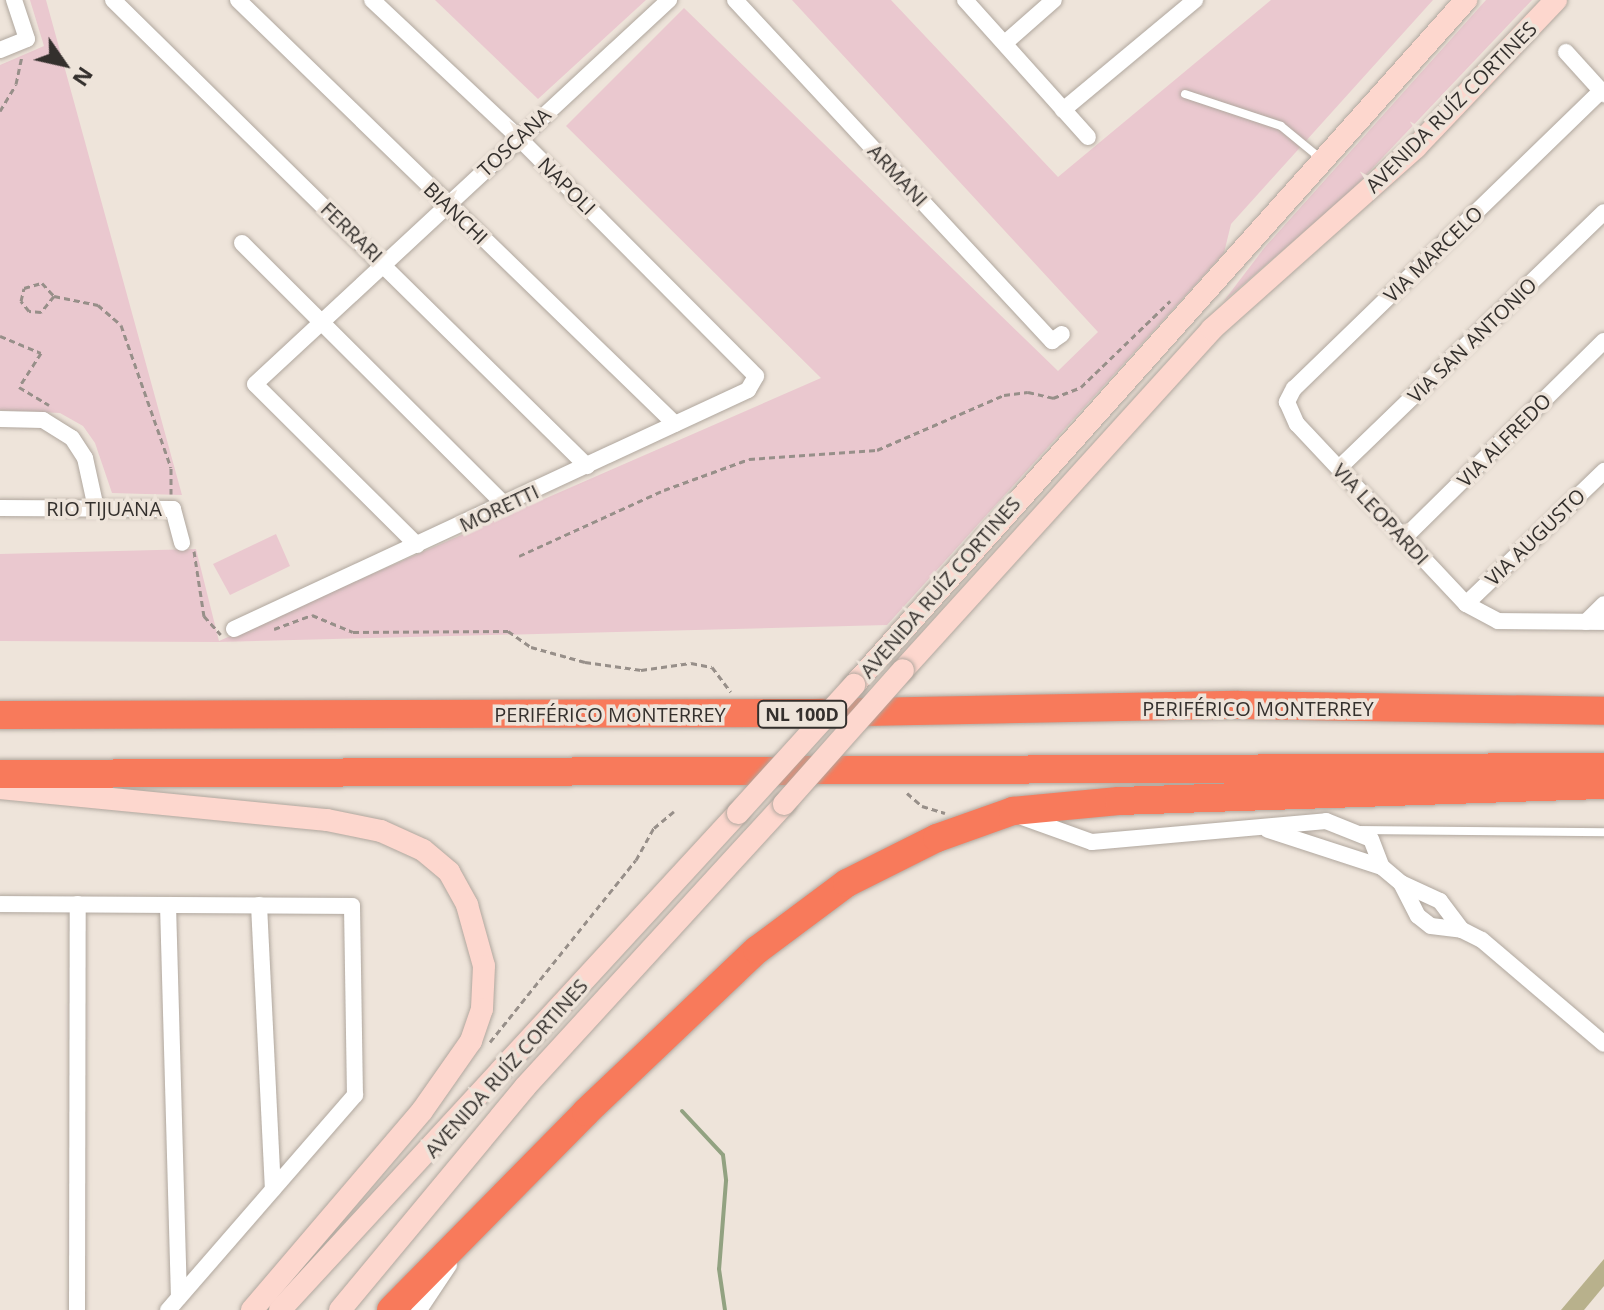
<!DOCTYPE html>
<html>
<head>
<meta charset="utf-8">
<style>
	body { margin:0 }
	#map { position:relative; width:1604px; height:1310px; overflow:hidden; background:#eee4da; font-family:"Open Sans",sans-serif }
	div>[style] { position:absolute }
	.green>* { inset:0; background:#eac8cf }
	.stream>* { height:4px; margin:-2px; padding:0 2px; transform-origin:2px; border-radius:2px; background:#92a281 }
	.building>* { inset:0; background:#b8b18c }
	.path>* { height:3px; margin-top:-1.5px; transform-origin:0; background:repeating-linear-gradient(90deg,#978f89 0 6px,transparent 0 10px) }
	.roads { filter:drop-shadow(0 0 2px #b0a79e) drop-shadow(0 0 2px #b0a79e) }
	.lane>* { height:8px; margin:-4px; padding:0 4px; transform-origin:4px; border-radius:4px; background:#fff }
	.street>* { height:16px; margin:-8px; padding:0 8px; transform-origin:8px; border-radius:8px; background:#fff }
	.secondary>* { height:22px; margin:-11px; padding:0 11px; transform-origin:11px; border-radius:11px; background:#fdd7ce }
	.highway>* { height:28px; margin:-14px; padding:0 14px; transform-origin:14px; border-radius:14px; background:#f87a5b }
	.bridges { filter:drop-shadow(0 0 2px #b0a79e) drop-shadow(0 0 2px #b0a79e) }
	.secondary-bridge>* { height:22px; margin:-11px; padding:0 11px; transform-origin:11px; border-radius:11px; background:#fdd7ce }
	span { translate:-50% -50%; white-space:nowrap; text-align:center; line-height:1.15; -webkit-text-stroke:7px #eee4da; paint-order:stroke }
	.shield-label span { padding:2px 6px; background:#eee4da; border:2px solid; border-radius:6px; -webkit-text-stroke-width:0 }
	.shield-label { font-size:18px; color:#34302d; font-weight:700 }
	.street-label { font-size:20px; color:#34302d }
	.north { position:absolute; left:24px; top:24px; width:80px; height:80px; -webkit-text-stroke:6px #eee4da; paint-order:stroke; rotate:124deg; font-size:22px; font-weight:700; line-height:32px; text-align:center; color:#34302d }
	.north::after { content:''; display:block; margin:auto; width:28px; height:36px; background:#34302d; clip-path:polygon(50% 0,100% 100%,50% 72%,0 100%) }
</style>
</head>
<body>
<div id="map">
	<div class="green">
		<i style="clip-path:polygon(30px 0,46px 0,182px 495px,112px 493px,95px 443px,83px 426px,60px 413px,0 410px,0 65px,44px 46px)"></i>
		<i style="clip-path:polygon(435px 0,646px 0,538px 99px)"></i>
		<i style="clip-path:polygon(792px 0,891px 0,1058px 177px,1271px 0,1433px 0,1231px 224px,1224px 253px,887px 625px,219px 642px,0 641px,0 554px,196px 549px,219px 641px,821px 378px,566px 126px,684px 8px,1058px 371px,1098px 332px)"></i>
		<i style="clip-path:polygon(1486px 0,1532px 0,1349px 193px,1223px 302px,1265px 247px)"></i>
		<i style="clip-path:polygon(276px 534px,290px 566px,230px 595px,213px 564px)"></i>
	</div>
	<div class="stream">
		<i style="left:682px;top:1111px;width:60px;rotate:47deg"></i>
		<i style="left:723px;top:1155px;width:26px;rotate:83deg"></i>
		<i style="left:726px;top:1181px;width:88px;rotate:94.5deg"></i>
		<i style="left:719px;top:1269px;width:41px;rotate:81.7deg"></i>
	</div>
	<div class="building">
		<i style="clip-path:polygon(1604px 1259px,1604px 1286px,1584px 1310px,1561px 1310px)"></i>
	</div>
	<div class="path">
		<i style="left:0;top:111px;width:31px;rotate:-59deg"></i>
		<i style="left:16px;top:84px;width:29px;rotate:-78deg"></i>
		<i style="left:54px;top:296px;width:21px;rotate:129deg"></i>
		<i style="left:41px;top:312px;width:12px;rotate:-175deg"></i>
		<i style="left:29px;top:311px;width:13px;rotate:-129deg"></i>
		<i style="left:21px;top:301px;width:13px;rotate:-77deg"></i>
		<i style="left:24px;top:288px;width:19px;rotate:-16deg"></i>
		<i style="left:42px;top:283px;width:18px;rotate:47deg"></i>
		<i style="left:54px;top:296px;width:45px;rotate:11.6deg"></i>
		<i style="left:98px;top:305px;width:30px;rotate:41deg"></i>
		<i style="left:121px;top:325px;width:151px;rotate:70.7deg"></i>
		<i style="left:171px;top:468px;width:26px;rotate:90deg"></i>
		<i style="left:0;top:336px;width:44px;rotate:22.5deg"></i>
		<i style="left:41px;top:353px;width:40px;rotate:122.9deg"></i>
		<i style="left:19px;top:387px;width:35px;rotate:31deg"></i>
		<i style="left:194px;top:551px;width:66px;rotate:81.3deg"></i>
		<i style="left:204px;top:616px;width:25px;rotate:48deg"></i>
		<i style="left:519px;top:556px;width:159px;rotate:-24.5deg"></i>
		<i style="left:664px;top:490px;width:90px;rotate:-20deg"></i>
		<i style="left:749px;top:459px;width:128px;rotate:-4deg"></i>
		<i style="left:877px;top:450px;width:138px;rotate:-23.4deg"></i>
		<i style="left:1004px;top:395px;width:24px;rotate:-7deg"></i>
		<i style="left:1028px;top:392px;width:26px;rotate:13deg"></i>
		<i style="left:1053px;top:398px;width:30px;rotate:-21deg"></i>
		<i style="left:1081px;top:387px;width:124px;rotate:-44deg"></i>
		<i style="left:274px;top:629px;width:40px;rotate:-20.2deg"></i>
		<i style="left:312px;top:615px;width:44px;rotate:22.5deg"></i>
		<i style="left:353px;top:632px;width:155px;rotate:-0.4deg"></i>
		<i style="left:508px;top:631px;width:28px;rotate:35deg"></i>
		<i style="left:531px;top:647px;width:56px;rotate:15.5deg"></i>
		<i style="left:585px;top:662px;width:57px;rotate:8.1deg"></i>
		<i style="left:641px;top:670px;width:50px;rotate:-8deg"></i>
		<i style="left:691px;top:663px;width:21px;rotate:11deg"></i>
		<i style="left:712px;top:667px;width:31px;rotate:53deg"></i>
		<i style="left:907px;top:793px;width:20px;rotate:41deg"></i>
		<i style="left:922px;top:806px;width:24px;rotate:17deg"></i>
		<i style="left:490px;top:1042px;width:233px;rotate:-51.3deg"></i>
		<i style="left:636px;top:860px;width:37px;rotate:-61deg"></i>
		<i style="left:654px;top:828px;width:26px;rotate:-40deg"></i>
	</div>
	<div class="roads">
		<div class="lane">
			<i style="left:1185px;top:94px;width:101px;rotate:18.4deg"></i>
			<i style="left:1281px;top:126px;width:50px;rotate:39.4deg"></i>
			<i style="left:1361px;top:830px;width:243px;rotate:0.5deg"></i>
		</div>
		<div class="street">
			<i style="left:113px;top:0;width:665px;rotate:44.51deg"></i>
			<i style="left:238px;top:0;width:609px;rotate:44.13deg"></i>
			<i style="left:735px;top:0;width:466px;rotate:47.1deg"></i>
			<i style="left:1052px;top:341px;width:12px;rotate:-35deg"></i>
			<i style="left:965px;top:0;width:184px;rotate:48.1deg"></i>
			<i style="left:1005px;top:43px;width:65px;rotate:-41.3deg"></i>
			<i style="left:0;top:50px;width:29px;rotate:-22deg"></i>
			<i style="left:27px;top:39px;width:41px;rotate:-108.4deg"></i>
			<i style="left:1566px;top:52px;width:57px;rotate:47.9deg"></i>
			<i style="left:1601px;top:91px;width:427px;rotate:135.9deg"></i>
			<i style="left:1294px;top:388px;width:16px;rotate:117deg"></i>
			<i style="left:1287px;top:402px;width:24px;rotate:66deg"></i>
			<i style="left:1297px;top:424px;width:247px;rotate:46.8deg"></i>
			<i style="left:1466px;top:604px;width:36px;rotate:28deg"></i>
			<i style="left:1498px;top:621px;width:106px;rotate:0.5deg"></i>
			<i style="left:1063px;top:110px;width:172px;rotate:-39.8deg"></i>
			<i style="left:242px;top:243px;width:371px;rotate:44.9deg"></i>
			<i style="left:0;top:419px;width:43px;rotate:1.3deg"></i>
			<i style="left:43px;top:420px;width:34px;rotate:32deg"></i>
			<i style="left:72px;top:438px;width:24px;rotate:57deg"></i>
			<i style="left:85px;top:458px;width:51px;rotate:77.6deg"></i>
			<i style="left:1339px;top:468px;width:368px;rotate:-44deg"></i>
			<i style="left:0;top:508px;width:173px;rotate:0.3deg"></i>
			<i style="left:173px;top:509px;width:35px;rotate:75deg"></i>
			<i style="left:1403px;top:539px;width:282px;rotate:-44.6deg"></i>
			<i style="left:417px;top:545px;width:228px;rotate:-135.2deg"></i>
			<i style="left:255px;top:384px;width:565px;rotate:-42.85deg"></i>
			<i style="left:1466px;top:604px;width:192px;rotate:-43.9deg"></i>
			<i style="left:1586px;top:622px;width:25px;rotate:-45deg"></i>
			<i style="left:234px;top:629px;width:567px;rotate:-24.94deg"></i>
			<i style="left:748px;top:390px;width:16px;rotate:-60deg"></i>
			<i style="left:756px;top:376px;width:337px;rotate:-134.9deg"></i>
			<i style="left:518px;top:137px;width:200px;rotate:-136.8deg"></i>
			<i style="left:1022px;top:817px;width:74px;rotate:19.7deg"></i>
			<i style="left:1092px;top:842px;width:235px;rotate:-5.1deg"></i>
			<i style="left:1326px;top:821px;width:48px;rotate:21.8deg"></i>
			<i style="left:1371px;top:839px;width:30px;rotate:69deg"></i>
			<i style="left:1268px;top:830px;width:120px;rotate:18deg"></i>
			<i style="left:1382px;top:867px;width:25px;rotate:40deg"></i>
			<i style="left:1401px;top:883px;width:43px;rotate:24.8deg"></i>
			<i style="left:1440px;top:901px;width:36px;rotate:53deg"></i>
			<i style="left:1401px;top:883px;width:37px;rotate:63deg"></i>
			<i style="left:1418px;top:916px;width:16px;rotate:38deg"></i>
			<i style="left:1431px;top:926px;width:31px;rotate:7deg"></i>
			<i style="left:1462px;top:930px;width:22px;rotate:27deg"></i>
			<i style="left:1482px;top:940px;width:160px;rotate:40.4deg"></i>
			<i style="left:0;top:904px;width:352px;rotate:0.3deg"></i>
			<i style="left:352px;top:906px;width:189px;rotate:89.1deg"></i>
			<i style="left:355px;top:1095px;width:285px;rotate:131deg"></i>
			<i style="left:168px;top:905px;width:392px;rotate:88.4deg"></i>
			<i style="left:259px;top:905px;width:284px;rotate:87.2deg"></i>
			<i style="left:77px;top:1310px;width:406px;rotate:-89.9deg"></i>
			<i style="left:419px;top:1310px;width:54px;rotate:-56.3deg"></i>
		</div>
		<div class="secondary">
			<i style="left:903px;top:670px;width:460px;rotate:-47.8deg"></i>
			<i style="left:1212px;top:329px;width:273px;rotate:-41.7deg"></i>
			<i style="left:1416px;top:147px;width:203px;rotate:-46.4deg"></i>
			<i style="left:854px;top:685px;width:919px;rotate:-48.22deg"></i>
			<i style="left:0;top:788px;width:329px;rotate:5.6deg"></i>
			<i style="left:327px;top:820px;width:55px;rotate:11.5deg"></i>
			<i style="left:381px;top:831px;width:46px;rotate:24.3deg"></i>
			<i style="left:423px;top:850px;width:34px;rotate:40deg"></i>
			<i style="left:449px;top:872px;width:38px;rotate:61deg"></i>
			<i style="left:467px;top:905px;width:63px;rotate:74.4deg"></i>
			<i style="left:484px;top:966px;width:43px;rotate:92.7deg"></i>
			<i style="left:482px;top:1009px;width:34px;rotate:109deg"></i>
			<i style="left:471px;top:1041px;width:85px;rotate:125deg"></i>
			<i style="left:422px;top:1111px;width:262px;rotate:130.5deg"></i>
			<i style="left:280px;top:1310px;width:676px;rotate:-47.34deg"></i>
			<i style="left:340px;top:1310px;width:290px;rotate:-50.3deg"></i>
			<i style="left:525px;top:1087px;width:384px;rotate:-47.5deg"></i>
		</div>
		<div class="highway">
			<i style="left:0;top:715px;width:812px;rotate:-0.14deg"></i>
			<i style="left:812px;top:713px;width:426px;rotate:-1.1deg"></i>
			<i style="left:1238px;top:705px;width:366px;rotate:0.9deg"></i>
			<i style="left:0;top:774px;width:1604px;rotate:-0.25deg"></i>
			<i style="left:391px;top:1310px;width:278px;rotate:-45.4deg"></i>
			<i style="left:586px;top:1112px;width:236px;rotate:-43.5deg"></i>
			<i style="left:757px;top:950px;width:112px;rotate:-36.7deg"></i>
			<i style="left:847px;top:883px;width:101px;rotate:-26.6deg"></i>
			<i style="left:937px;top:838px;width:81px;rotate:-19.6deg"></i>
			<i style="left:1013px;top:811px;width:106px;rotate:-5.4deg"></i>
			<i style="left:1119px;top:801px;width:485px;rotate:-1.9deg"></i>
		</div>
	</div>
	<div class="bridges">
		<div class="secondary-bridge">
			<i style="left:784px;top:804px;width:179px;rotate:-48.4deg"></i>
			<i style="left:738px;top:813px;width:173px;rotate:-47.8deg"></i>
		</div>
	</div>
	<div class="shield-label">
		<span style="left:802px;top:714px">NL 100D</span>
	</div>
	<div class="street-label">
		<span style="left:1451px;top:107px;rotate:-45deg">AVENIDA RUÍZ CORTINES</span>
		<span style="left:514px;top:142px;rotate:-43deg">TOSCANA</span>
		<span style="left:898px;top:175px;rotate:47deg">ARMANI</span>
		<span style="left:567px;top:186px;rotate:45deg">NAPOLI</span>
		<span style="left:456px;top:213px;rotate:44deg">BIANCHI</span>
		<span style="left:352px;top:232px;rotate:44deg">FERRARI</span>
		<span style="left:1433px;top:254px;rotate:-44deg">VIA MARCELO</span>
		<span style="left:1472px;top:340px;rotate:-44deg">VIA SAN ANTONIO</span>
		<span style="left:1504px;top:440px;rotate:-45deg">VIA ALFREDO</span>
		<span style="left:104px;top:508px">RIO TIJUANA</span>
		<span style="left:499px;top:508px;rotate:-25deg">MORETTI</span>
		<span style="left:1381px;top:514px;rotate:47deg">VIA LEOPARDI</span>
		<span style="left:1535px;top:537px;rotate:-44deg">VIA AUGUSTO</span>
		<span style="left:940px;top:587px;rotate:-49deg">AVENIDA RUÍZ CORTINES</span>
		<span style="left:1258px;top:708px">PERIFÉRICO MONTERREY</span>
		<span style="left:610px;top:714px">PERIFÉRICO MONTERREY</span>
		<span style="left:506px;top:1068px;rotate:-48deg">AVENIDA RUÍZ CORTINES</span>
	</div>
	<div class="north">N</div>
</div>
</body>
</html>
